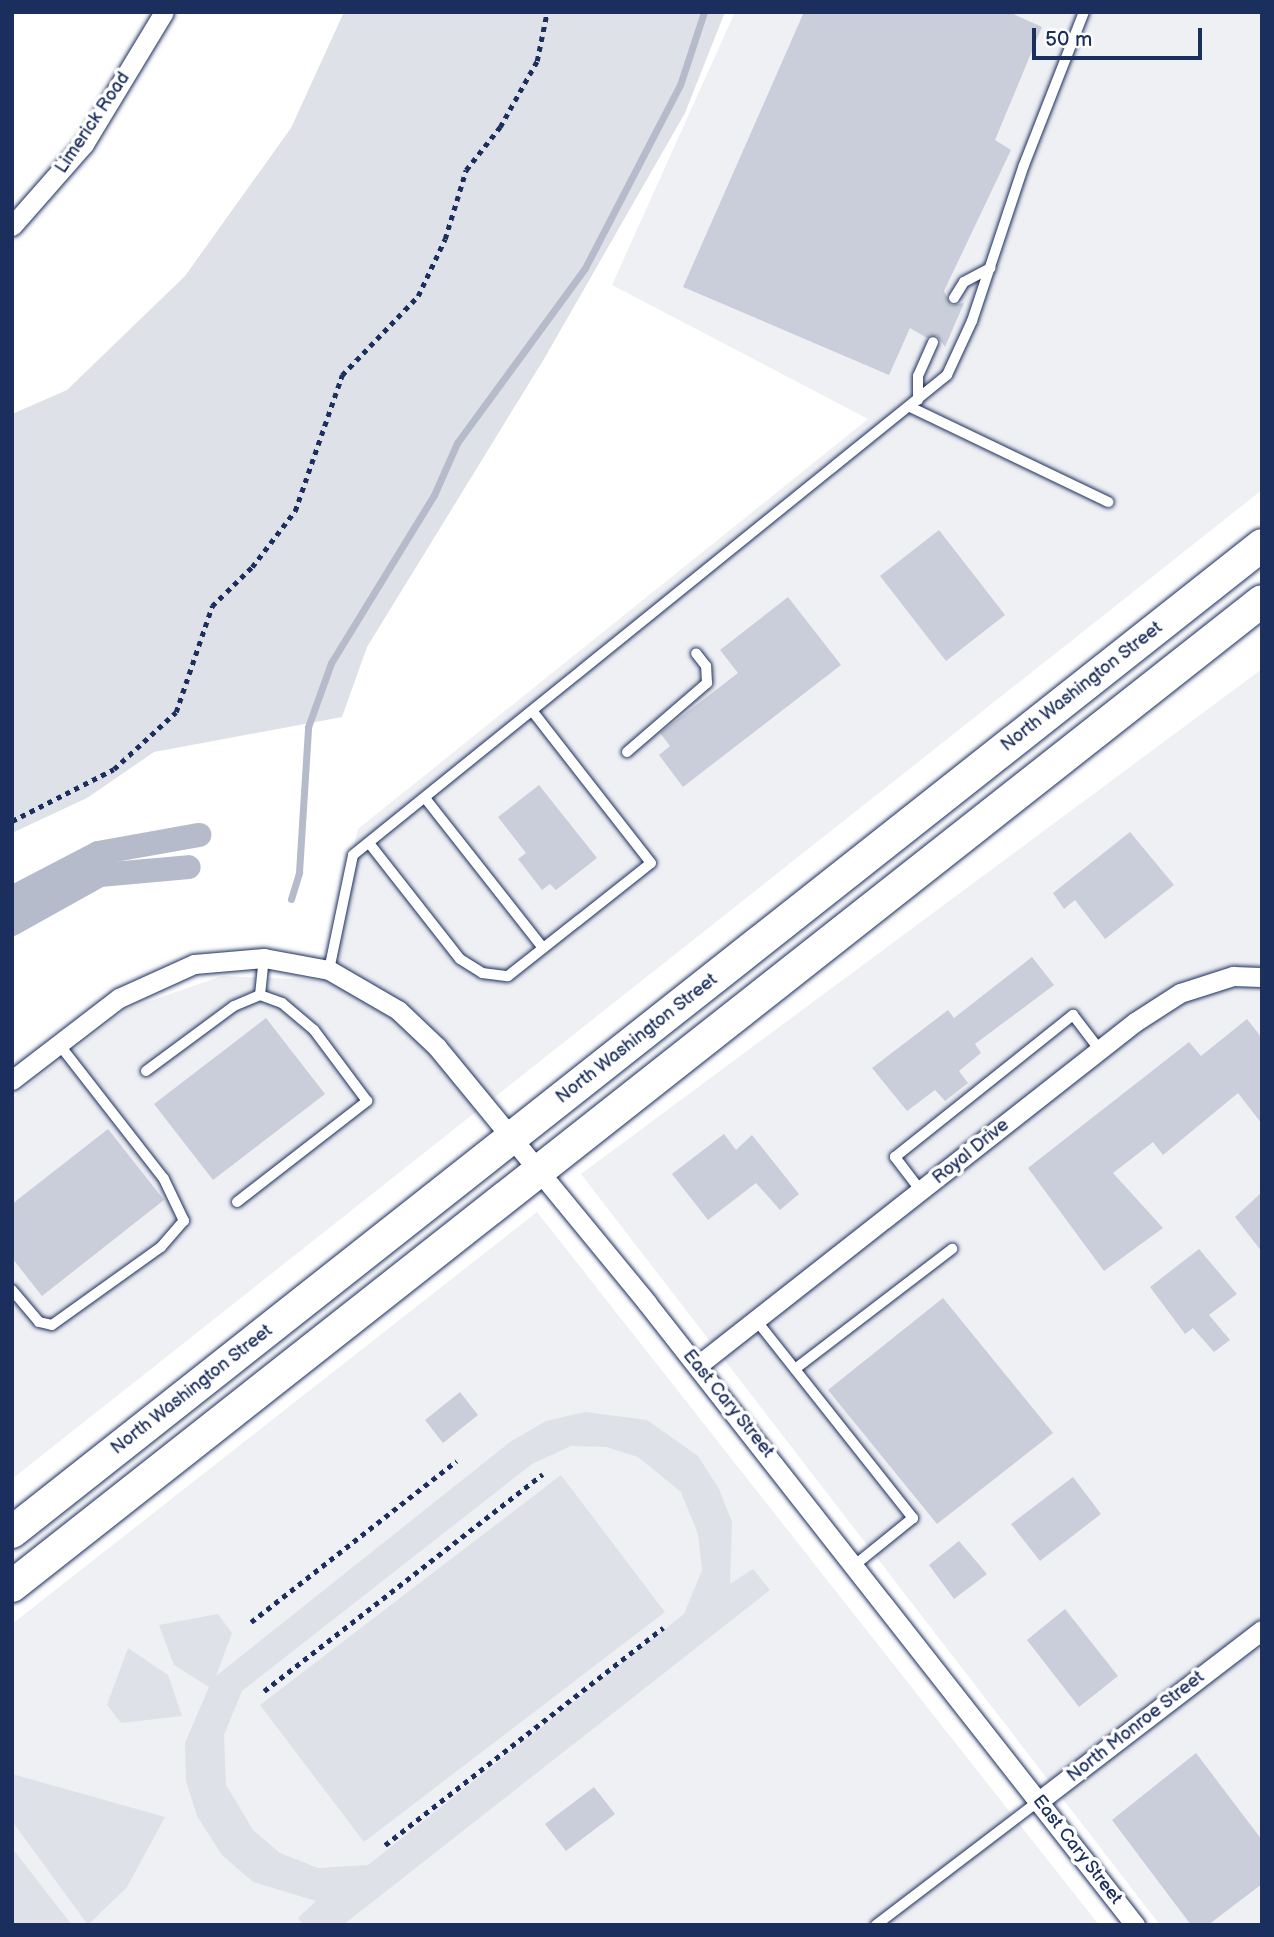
<!DOCTYPE html>
<html>
<head>
<meta charset="utf-8">
<style>
	body { margin:0 }
	#map { position:relative; width:1274px; height:1937px; overflow:hidden; background:#fff; font-family:"Balsamiq Sans",sans-serif }
	div>[style] { position:absolute }
	.built>* { inset:0; background:#eff0f4 }
	.green>* { inset:0; background:#dee1e7 }
	.stream>* { height:7px; margin:-3.5px; padding:0 3.5px; transform-origin:3.5px; border-radius:3.5px; background:#b5bbca }
	.canal>* { height:24px; margin:-12px; padding:0 12px; transform-origin:12px; border-radius:12px; background:#b5bbca }
	.building>* { inset:0; background:#caceda }
	.path>* { height:4.5px; margin-top:-2.25px; transform-origin:0; background:repeating-linear-gradient(90deg,#1b2f5e 0 5px,transparent 0 10px) }
	.roads { filter:drop-shadow(0 0 2px #1b2f5e) drop-shadow(0 0 2px #1b2f5e) }
	.lane>* { height:10px; margin:-5px; padding:0 5px; transform-origin:5px; border-radius:5px; background:#fff }
	.street>* { height:19px; margin:-9.5px; padding:0 9.5px; transform-origin:9.5px; border-radius:9.5px; background:#fff }
	.primary>* { height:32px; margin:-16px; padding:0 16px; transform-origin:16px; border-radius:16px; background:#fff }
	span { translate:-50% -50%; white-space:nowrap; text-align:center; line-height:1.15; -webkit-text-stroke:7px #fff; paint-order:stroke }
	.street-label { font-size:18px; color:#1b2f5e }
	.frame { position:absolute; inset:0; border:14px solid #1b2f5e; pointer-events:none }
	.scale { position:absolute; left:1032px; top:28px; width:170px; height:32px; box-sizing:border-box; border:4px solid #1b2f5e; border-top:0; padding-left:9px; font-size:21px; line-height:24px; white-space:nowrap; color:#1b2f5e; -webkit-text-stroke:5px #fff; paint-order:stroke }
</style>
</head>
<body>
<div id="map">
	<div class="built">
		<i style="clip-path:polygon(735px 12px,1262px 12px,1262px 490px,12px 1479px,12px 1098px,127px 1009px,222px 976px,320px 980px,358px 829px,868px 419px,612px 285px)"></i>
		<i style="clip-path:polygon(1262px 669px,1262px 1925px,1160px 1925px,581px 1174px)"></i>
		<i style="clip-path:polygon(537px 1212px,1099px 1925px,12px 1925px,12px 1624px)"></i>
	</div>
	<div class="green">
		<i style="clip-path:polygon(344px 12px,725px 12px,685px 113px,544px 359px,367px 647px,342px 717px,154px 752px,87px 798px,12px 833px,12px 414px,67px 390px,185px 276px,291px 128px)"></i>
		<i style="clip-path:polygon(evenodd,585px 1412px,647px 1420px,698px 1456px,719px 1489px,732px 1522px,730px 1584px,753px 1569px,770px 1590px,343px 1925px,304px 1925px,298px 1918px,316px 1901px,253px 1882px,222px 1855px,197px 1816px,186px 1781px,185px 1743px,209px 1687px,174px 1665px,159px 1625px,218px 1614px,232px 1633px,216px 1676px,510px 1442px,546px 1421px,585px 1412px,571px 1446px,606px 1447px,638px 1457px,681px 1492px,698px 1534px,702px 1570px,684px 1614px,368px 1865px,318px 1868px,280px 1853px,253px 1830px,226px 1785px,224px 1735px,242px 1691px,532px 1464px,571px 1446px)"></i>
		<i style="clip-path:polygon(561px 1475px,665px 1612px,364px 1842px,260px 1705px)"></i>
		<i style="clip-path:polygon(128px 1648px,168px 1675px,182px 1716px,121px 1723px,107px 1705px)"></i>
		<i style="clip-path:polygon(12px 1774px,165px 1817px,127px 1887px,88px 1925px,12px 1821px)"></i>
		<i style="clip-path:polygon(12px 1848px,72px 1925px,12px 1925px)"></i>
	</div>
	<div class="stream">
		<i style="left:291px;top:899px;width:28px;rotate:-73deg"></i>
		<i style="left:299px;top:872px;width:145px;rotate:-86.4deg"></i>
		<i style="left:308px;top:727px;width:68px;rotate:-70.2deg"></i>
		<i style="left:331px;top:663px;width:197px;rotate:-58.5deg"></i>
		<i style="left:434px;top:495px;width:57px;rotate:-66.1deg"></i>
		<i style="left:457px;top:443px;width:217px;rotate:-53.8deg"></i>
		<i style="left:585px;top:268px;width:206px;rotate:-62.6deg"></i>
		<i style="left:680px;top:85px;width:77px;rotate:-71.8deg"></i>
	</div>
	<div class="canal">
		<i style="left:12px;top:898px;width:97px;rotate:-27.6deg"></i>
		<i style="left:98px;top:853px;width:103px;rotate:-10.1deg"></i>
		<i style="left:12px;top:924px;width:101px;rotate:-29.1deg"></i>
		<i style="left:100px;top:875px;width:89px;rotate:-5.1deg"></i>
	</div>
	<div class="building">
		<i style="clip-path:polygon(804px 12px,1009px 12px,1042px 27px,995px 140px,1011px 150px,944px 291px,951px 305px,964px 303px,945px 347px,937px 336px,927px 338px,910px 328px,889px 375px,683px 287px)"></i>
		<i style="clip-path:polygon(939px 530px,1005px 615px,946px 661px,880px 576px)"></i>
		<i style="clip-path:polygon(788px 597px,841px 665px,683px 787px,659px 755px,670px 746px,660px 733px,738px 673px,720px 650px)"></i>
		<i style="clip-path:polygon(539px 785px,597px 858px,556px 890px,550px 884px,542px 890px,518px 859px,526px 853px,498px 817px)"></i>
		<i style="clip-path:polygon(1130px 832px,1174px 885px,1105px 939px,1075px 900px,1064px 909px,1053px 893px)"></i>
		<i style="clip-path:polygon(1032px 957px,1054px 985px,975px 1044px,981px 1053px,959px 1071px,968px 1083px,945px 1101px,935px 1090px,907px 1111px,872px 1068px,948px 1010px,954px 1018px)"></i>
		<i style="clip-path:polygon(266px 1018px,325px 1094px,213px 1180px,154px 1104px)"></i>
		<i style="clip-path:polygon(1247px 1019px,1262px 1038px,1262px 1124px,1238px 1093px,1163px 1155px,1153px 1142px,1113px 1173px,1163px 1228px,1104px 1271px,1028px 1168px,1189px 1042px,1201px 1056px)"></i>
		<i style="clip-path:polygon(108px 1129px,164px 1200px,42px 1296px,12px 1258px,12px 1204px)"></i>
		<i style="clip-path:polygon(724px 1134px,736px 1150px,752px 1135px,799px 1194px,780px 1210px,756px 1183px,708px 1220px,672px 1174px)"></i>
		<i style="clip-path:polygon(1262px 1192px,1262px 1252px,1235px 1217px)"></i>
		<i style="clip-path:polygon(1199px 1249px,1237px 1294px,1209px 1315px,1230px 1340px,1214px 1352px,1193px 1328px,1185px 1334px,1150px 1287px)"></i>
		<i style="clip-path:polygon(943px 1298px,1053px 1433px,937px 1524px,828px 1390px)"></i>
		<i style="clip-path:polygon(460px 1392px,478px 1415px,443px 1443px,425px 1420px)"></i>
		<i style="clip-path:polygon(1073px 1477px,1101px 1514px,1040px 1561px,1011px 1524px)"></i>
		<i style="clip-path:polygon(959px 1541px,987px 1574px,954px 1599px,929px 1565px)"></i>
		<i style="clip-path:polygon(1065px 1609px,1118px 1676px,1079px 1707px,1027px 1640px)"></i>
		<i style="clip-path:polygon(1196px 1753px,1262px 1840px,1262px 1884px,1208px 1925px,1191px 1925px,1112px 1820px)"></i>
		<i style="clip-path:polygon(594px 1787px,615px 1814px,566px 1851px,545px 1824px)"></i>
	</div>
	<div class="path">
		<i style="left:12px;top:821px;width:114px;rotate:-27deg"></i>
		<i style="left:114px;top:769px;width:84px;rotate:-42.6deg"></i>
		<i style="left:176px;top:712px;width:112px;rotate:-71.2deg"></i>
		<i style="left:212px;top:606px;width:56px;rotate:-44.3deg"></i>
		<i style="left:252px;top:567px;width:71px;rotate:-52.5deg"></i>
		<i style="left:295px;top:511px;width:144px;rotate:-70.9deg"></i>
		<i style="left:342px;top:375px;width:110px;rotate:-46.1deg"></i>
		<i style="left:418px;top:296px;width:63px;rotate:-64.7deg"></i>
		<i style="left:445px;top:239px;width:72px;rotate:-73.1deg"></i>
		<i style="left:466px;top:170px;width:55px;rotate:-51.7deg"></i>
		<i style="left:500px;top:127px;width:76px;rotate:-60.7deg"></i>
		<i style="left:537px;top:61px;width:50px;rotate:-78.5deg"></i>
		<i style="left:251px;top:1622px;width:261px;rotate:-38.1deg"></i>
		<i style="left:264px;top:1691px;width:353px;rotate:-37.9deg"></i>
		<i style="left:385px;top:1845px;width:353px;rotate:-38deg"></i>
	</div>
	<div class="roads">
		<div class="lane">
			<i style="left:954px;top:298px;width:19px;rotate:-58deg"></i>
			<i style="left:964px;top:282px;width:30px;rotate:-28deg"></i>
			<i style="left:918px;top:400px;width:24px;rotate:-90deg"></i>
			<i style="left:918px;top:376px;width:37px;rotate:-66deg"></i>
			<i style="left:910px;top:407px;width:220px;rotate:25.6deg"></i>
			<i style="left:627px;top:752px;width:106px;rotate:-40.8deg"></i>
			<i style="left:707px;top:683px;width:17px;rotate:-93deg"></i>
			<i style="left:706px;top:666px;width:16px;rotate:-128deg"></i>
			<i style="left:425px;top:798px;width:191px;rotate:51.8deg"></i>
			<i style="left:369px;top:843px;width:147px;rotate:51.9deg"></i>
			<i style="left:460px;top:959px;width:26px;rotate:32deg"></i>
			<i style="left:482px;top:973px;width:26px;rotate:7deg"></i>
			<i style="left:508px;top:976px;width:182px;rotate:-38.3deg"></i>
			<i style="left:651px;top:863px;width:192px;rotate:-128deg"></i>
			<i style="left:329px;top:970px;width:117px;rotate:-78.2deg"></i>
			<i style="left:353px;top:855px;width:764px;rotate:-38.94deg"></i>
			<i style="left:947px;top:375px;width:60px;rotate:-65.2deg"></i>
			<i style="left:972px;top:321px;width:164px;rotate:-71.6deg"></i>
			<i style="left:1024px;top:165px;width:164px;rotate:-68.6deg"></i>
			<i style="left:146px;top:1071px;width:109px;rotate:-36.5deg"></i>
			<i style="left:234px;top:1006px;width:28px;rotate:-23deg"></i>
			<i style="left:260px;top:995px;width:37px;rotate:-84deg"></i>
			<i style="left:921px;top:1191px;width:43px;rotate:-127.4deg"></i>
			<i style="left:895px;top:1157px;width:228px;rotate:-38.6deg"></i>
			<i style="left:1073px;top:1015px;width:43px;rotate:52.6deg"></i>
			<i style="left:237px;top:1202px;width:165px;rotate:-37.8deg"></i>
			<i style="left:367px;top:1101px;width:89px;rotate:-126.7deg"></i>
			<i style="left:314px;top:1030px;width:42px;rotate:-139.8deg"></i>
			<i style="left:282px;top:1003px;width:23px;rotate:-160deg"></i>
			<i style="left:12px;top:1290px;width:42px;rotate:49.8deg"></i>
			<i style="left:39px;top:1322px;width:13px;rotate:13deg"></i>
			<i style="left:52px;top:1325px;width:134px;rotate:-35.6deg"></i>
			<i style="left:161px;top:1247px;width:35px;rotate:-49deg"></i>
			<i style="left:184px;top:1221px;width:47px;rotate:-115.5deg"></i>
			<i style="left:164px;top:1179px;width:171px;rotate:-127.9deg"></i>
			<i style="left:756px;top:1320px;width:253px;rotate:51.6deg"></i>
			<i style="left:913px;top:1518px;width:75px;rotate:141deg"></i>
			<i style="left:795px;top:1369px;width:198px;rotate:-37.4deg"></i>
			<i style="left:876px;top:1925px;width:205px;rotate:-37.3deg"></i>
		</div>
		<div class="street">
			<i style="left:12px;top:226px;width:109px;rotate:-48.7deg"></i>
			<i style="left:84px;top:144px;width:154px;rotate:-58.8deg"></i>
			<i style="left:12px;top:1080px;width:135px;rotate:-37.5deg"></i>
			<i style="left:119px;top:998px;width:82px;rotate:-24.4deg"></i>
			<i style="left:194px;top:964px;width:70px;rotate:-4.9deg"></i>
			<i style="left:264px;top:958px;width:66px;rotate:10.5deg"></i>
			<i style="left:329px;top:970px;width:80px;rotate:30.1deg"></i>
			<i style="left:398px;top:1010px;width:54px;rotate:43.5deg"></i>
			<i style="left:437px;top:1047px;width:331px;rotate:50.6deg"></i>
			<i style="left:647px;top:1303px;width:791px;rotate:51.88deg"></i>
			<i style="left:697px;top:1366px;width:557px;rotate:-38.15deg"></i>
			<i style="left:1135px;top:1022px;width:54px;rotate:-32.8deg"></i>
			<i style="left:1180px;top:993px;width:56px;rotate:-17.8deg"></i>
			<i style="left:1233px;top:976px;width:29px;rotate:2deg"></i>
			<i style="left:1039px;top:1801px;width:281px;rotate:-37.5deg"></i>
		</div>
		<div class="primary">
			<i style="left:12px;top:1532px;width:1593px;rotate:-38.29deg"></i>
			<i style="left:12px;top:1586px;width:1591px;rotate:-38.24deg"></i>
		</div>
	</div>
	<div class="street-label">
		<span style="left:93px;top:123px;rotate:-56deg">Limerick Road</span>
		<span style="left:1082px;top:687px;rotate:-38deg">North Washington Street</span>
		<span style="left:637px;top:1039px;rotate:-38deg">North Washington Street</span>
		<span style="left:971px;top:1152px;rotate:-39deg">Royal Drive</span>
		<span style="left:192px;top:1390px;rotate:-38deg">North Washington Street</span>
		<span style="left:728px;top:1404px;rotate:51deg">East Cary Street</span>
		<span style="left:1136px;top:1727px;rotate:-38deg">North Monroe Street</span>
		<span style="left:1077px;top:1850px;rotate:52deg">East Cary Street</span>
	</div>
	<div class="frame"></div>
	<div class="scale">50 m</div>
</div>
</body>
</html>
